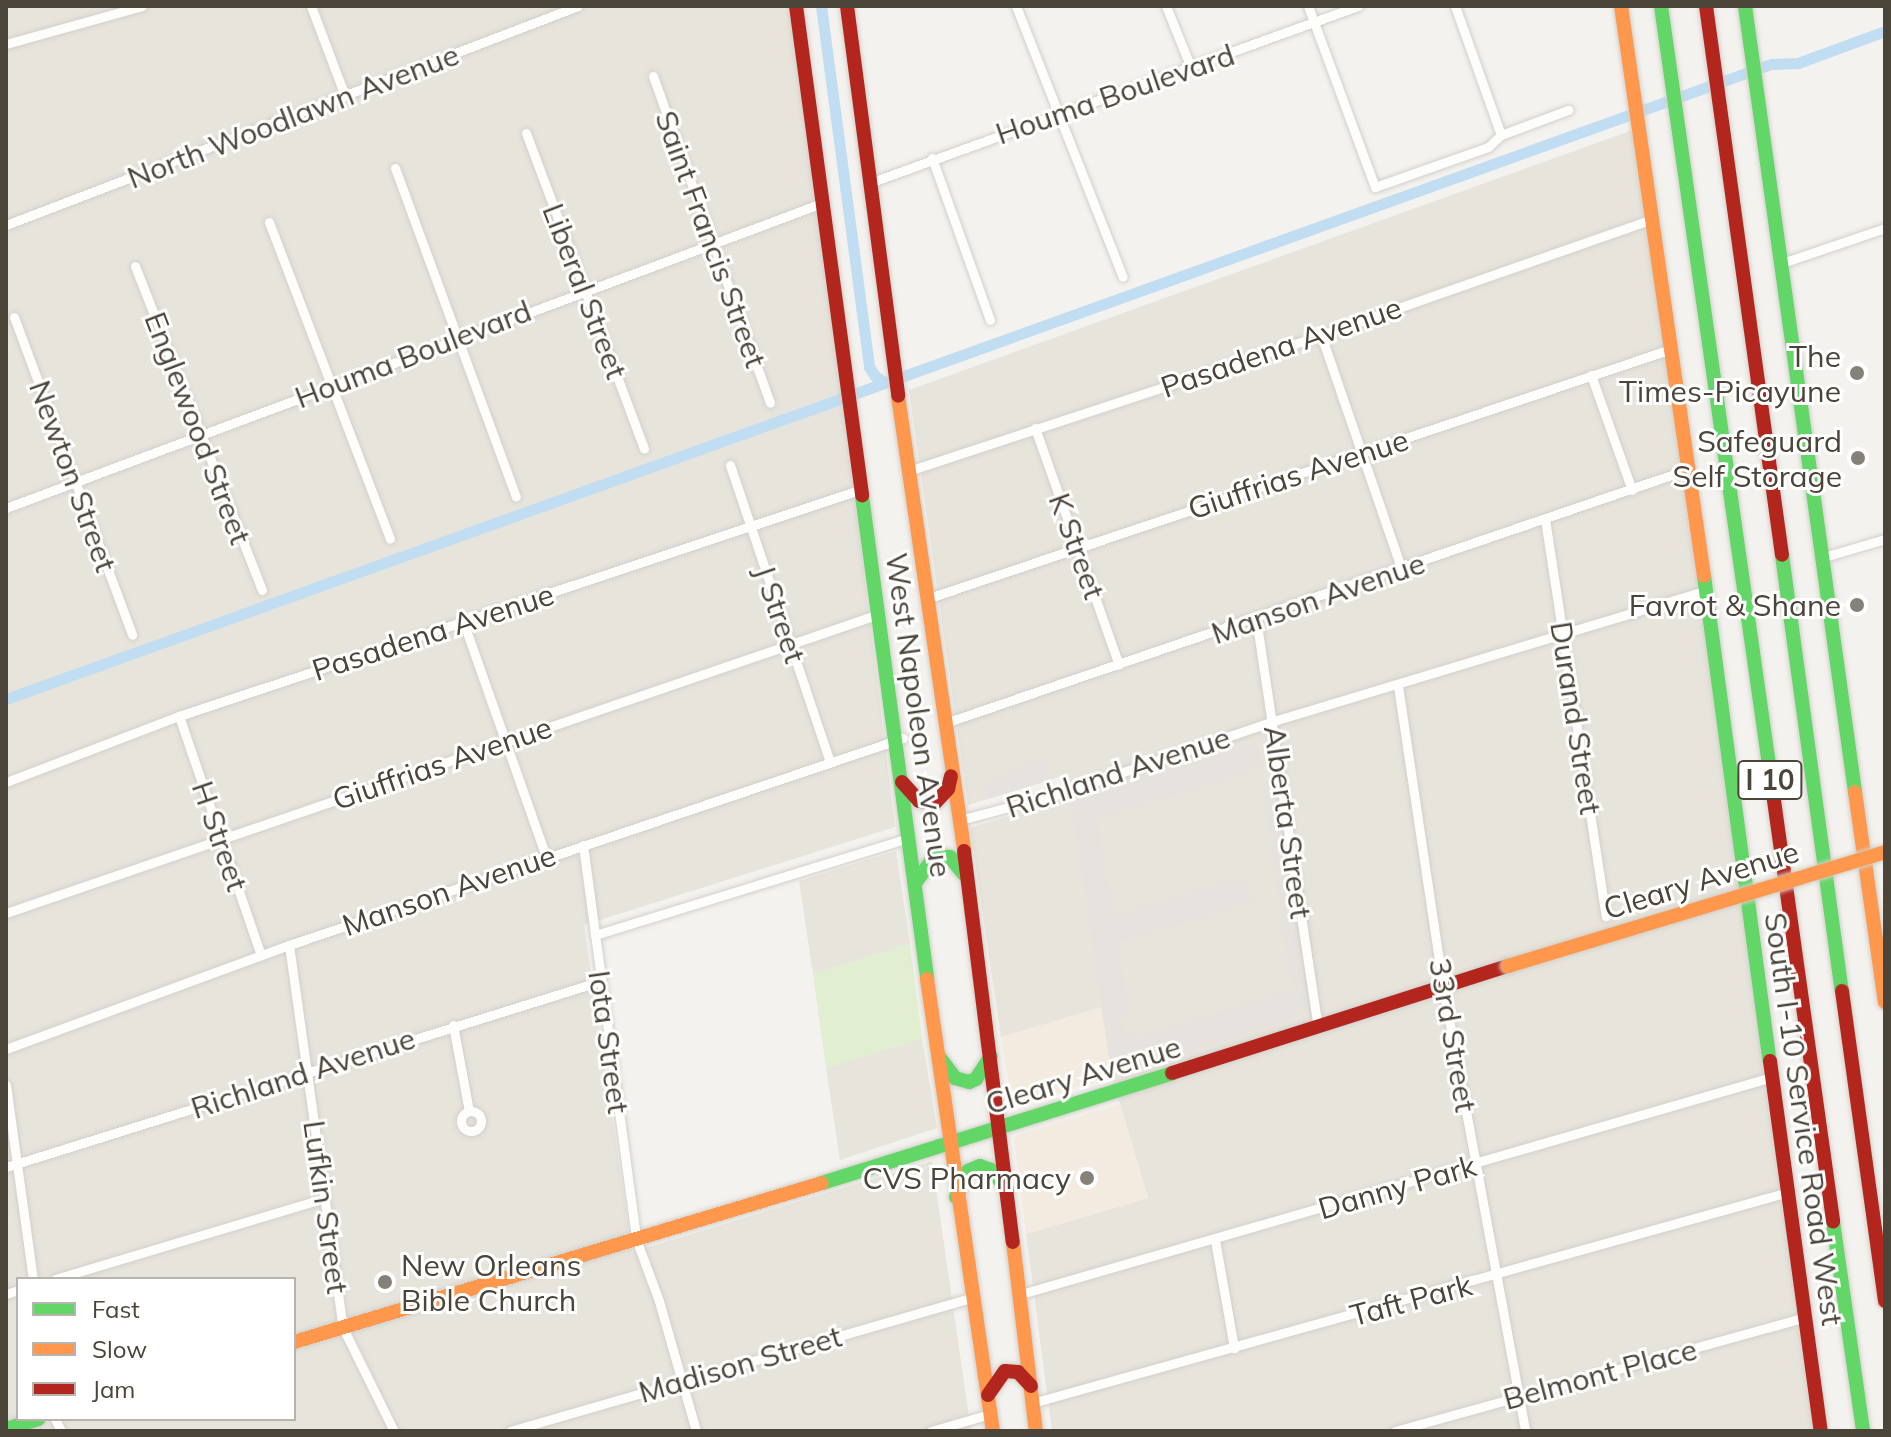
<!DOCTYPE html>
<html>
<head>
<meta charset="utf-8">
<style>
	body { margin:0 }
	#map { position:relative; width:1891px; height:1437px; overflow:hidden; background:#f4f2ee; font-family:Mulish,sans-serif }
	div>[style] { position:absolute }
	.residential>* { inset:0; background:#e7e4dc }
	.commercial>* { inset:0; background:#f3ebdf }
	.green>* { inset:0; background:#e1eecf }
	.parking>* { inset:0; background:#e6e3df }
	.canal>* { height:11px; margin:-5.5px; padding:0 5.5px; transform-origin:5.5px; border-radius:5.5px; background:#c0ddf1 }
	.roads { filter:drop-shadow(0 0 2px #d2d0cb) drop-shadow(0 0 2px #d2d0cb) }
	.street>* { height:9px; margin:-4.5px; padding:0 4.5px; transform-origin:4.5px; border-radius:4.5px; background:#fdfdfc }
	.street>.ring { margin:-4.5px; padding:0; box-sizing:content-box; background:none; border:9px solid #fdfdfc; border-radius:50% }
	.fast>* { height:14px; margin:-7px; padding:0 7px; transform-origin:7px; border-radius:7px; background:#63d668 }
	.slow>* { height:14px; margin:-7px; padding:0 7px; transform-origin:7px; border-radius:7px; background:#ff974d }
	.jam>* { height:14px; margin:-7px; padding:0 7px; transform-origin:7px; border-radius:7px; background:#b3261e }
	.bridges { filter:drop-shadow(0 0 2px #d3cfc5) drop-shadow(0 0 2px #d3cfc5) }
	.slow-bridge>* { height:14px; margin:-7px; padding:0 7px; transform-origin:7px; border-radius:7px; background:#ff974d }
	.dots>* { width:22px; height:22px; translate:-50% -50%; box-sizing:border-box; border:4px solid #fff; border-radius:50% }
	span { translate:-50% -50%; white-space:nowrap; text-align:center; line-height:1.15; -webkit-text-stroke:6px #fff; paint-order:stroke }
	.shield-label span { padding:2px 6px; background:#fff; border:2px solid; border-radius:6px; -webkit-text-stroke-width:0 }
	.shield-label { font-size:28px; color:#4b4439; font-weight:700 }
	.street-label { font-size:30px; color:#4b4439 }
	.poi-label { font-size:30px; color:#4b4439 }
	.right { translate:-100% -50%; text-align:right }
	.left { translate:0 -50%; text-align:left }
	.frame { position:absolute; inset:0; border:8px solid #4b4439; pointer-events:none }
	.legend { position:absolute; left:16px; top:1277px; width:280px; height:144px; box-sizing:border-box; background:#fff; border:2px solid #b7b4b0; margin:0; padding:10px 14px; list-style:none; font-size:24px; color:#4b4439 }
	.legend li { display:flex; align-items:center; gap:16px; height:40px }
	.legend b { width:40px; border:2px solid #b7b4b0 }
</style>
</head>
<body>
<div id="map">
	<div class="residential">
		<i style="clip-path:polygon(evenodd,6px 6px,794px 6px,895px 827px,584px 925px,632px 1252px,932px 1161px,971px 1431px,6px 1431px,6px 6px,18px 1279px,294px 1279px,294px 1419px,18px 1419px,18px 1279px)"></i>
		<i style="clip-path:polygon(1641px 127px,1826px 1431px,1052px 1431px,1026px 1234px,1148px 1198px,1112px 1077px,1101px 1008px,1001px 1037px,970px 828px,1068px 798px,1063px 776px,968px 805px,909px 390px)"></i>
		<i style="clip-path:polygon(896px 851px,910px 944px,813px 974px,799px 881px)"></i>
		<i style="clip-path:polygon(922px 1038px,937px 1128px,840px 1160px,826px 1068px)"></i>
	</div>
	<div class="commercial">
		<i style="clip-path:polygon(1101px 1007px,1112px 1077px,1012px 1105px,1001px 1037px)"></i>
		<i style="clip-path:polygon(1120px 1104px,1148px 1198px,1026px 1234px,1014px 1140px,1017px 1135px)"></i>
	</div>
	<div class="green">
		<i style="clip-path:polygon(910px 944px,922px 1038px,826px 1068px,813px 974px)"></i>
	</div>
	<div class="parking">
		<i style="clip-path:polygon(1256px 742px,1263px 768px,1097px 819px,1116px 929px,1116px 916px,1236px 878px,1239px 886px,1248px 883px,1253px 902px,1118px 942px,1128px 1004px,1128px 1015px,1121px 1018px,1125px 1033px,1132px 1032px,1134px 1039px,1297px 988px,1298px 997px,1301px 995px,1300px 987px,1294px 987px,1286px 960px,1295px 957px,1293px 953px,1286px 955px,1275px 878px,1283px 876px,1283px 871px,1275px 871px,1261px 783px,1275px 779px,1307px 1009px,1296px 1008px,1296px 1018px,1112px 1077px,1071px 799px)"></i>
		<i style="clip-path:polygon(1047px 759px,1050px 780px,985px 800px,985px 783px,993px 781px,993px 775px,1020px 770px,1021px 763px)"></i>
	</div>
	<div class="canal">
		<i style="left:821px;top:6px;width:364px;rotate:82.4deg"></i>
		<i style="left:869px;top:367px;width:11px;rotate:56deg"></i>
		<i style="left:875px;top:376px;width:13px;rotate:32deg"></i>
		<i style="left:6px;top:699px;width:1876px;rotate:-19.79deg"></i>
		<i style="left:1771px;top:64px;width:27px;rotate:-2deg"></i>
		<i style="left:1798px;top:63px;width:93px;rotate:-20.2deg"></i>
	</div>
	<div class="roads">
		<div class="street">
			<i style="left:311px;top:6px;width:96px;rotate:69.3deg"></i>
			<i style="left:1016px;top:6px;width:291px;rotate:68.5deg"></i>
			<i style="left:1166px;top:6px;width:67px;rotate:68deg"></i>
			<i style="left:1308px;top:6px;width:193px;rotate:69.7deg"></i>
			<i style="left:1375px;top:187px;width:120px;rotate:-19.5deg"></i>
			<i style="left:1488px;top:147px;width:18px;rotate:-43deg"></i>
			<i style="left:1501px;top:135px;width:72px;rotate:-20.5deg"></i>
			<i style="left:1455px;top:6px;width:137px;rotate:70.4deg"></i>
			<i style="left:6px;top:44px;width:141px;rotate:-15.6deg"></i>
			<i style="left:653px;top:76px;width:347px;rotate:70.3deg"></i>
			<i style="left:526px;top:133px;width:337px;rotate:69.5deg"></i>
			<i style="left:932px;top:158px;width:172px;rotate:70.3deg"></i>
			<i style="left:395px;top:168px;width:350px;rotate:69.8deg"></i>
			<i style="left:872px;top:182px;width:517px;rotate:-19.91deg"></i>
			<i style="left:269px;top:222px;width:339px;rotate:69.1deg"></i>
			<i style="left:6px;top:225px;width:612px;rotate:-20.95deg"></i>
			<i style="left:1782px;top:263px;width:109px;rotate:-18.8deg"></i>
			<i style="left:135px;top:266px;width:348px;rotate:68.6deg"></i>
			<i style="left:14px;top:317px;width:339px;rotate:69.6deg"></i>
			<i style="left:1321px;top:335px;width:249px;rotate:71deg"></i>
			<i style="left:1591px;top:375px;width:122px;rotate:70.4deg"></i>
			<i style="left:1035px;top:428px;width:251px;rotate:70.5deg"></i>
			<i style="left:730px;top:465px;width:313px;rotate:71.4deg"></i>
			<i style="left:908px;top:471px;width:435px;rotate:-18.2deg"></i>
			<i style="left:1321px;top:335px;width:352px;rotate:-19.3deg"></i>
			<i style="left:6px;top:508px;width:871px;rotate:-20.49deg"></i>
			<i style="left:1545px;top:519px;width:402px;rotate:81.3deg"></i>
			<i style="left:1824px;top:557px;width:64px;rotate:-16.4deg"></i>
			<i style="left:926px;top:599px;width:786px;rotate:-18.55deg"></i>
			<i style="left:1256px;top:618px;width:413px;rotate:81.4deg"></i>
			<i style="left:463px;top:621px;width:250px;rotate:70.6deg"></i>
			<i style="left:1398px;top:686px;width:304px;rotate:81.5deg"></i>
			<i style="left:1443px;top:987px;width:452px;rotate:79.5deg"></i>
			<i style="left:179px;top:716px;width:253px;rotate:71.1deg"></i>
			<i style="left:945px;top:723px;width:786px;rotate:-18.85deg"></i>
			<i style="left:6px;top:782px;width:185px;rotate:-20.9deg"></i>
			<i style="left:179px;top:716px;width:720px;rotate:-18.38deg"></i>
			<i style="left:960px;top:820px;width:101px;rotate:-14.9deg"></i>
			<i style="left:1058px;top:794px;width:228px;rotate:-18.7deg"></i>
			<i style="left:1274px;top:721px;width:450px;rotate:-16.8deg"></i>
			<i style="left:583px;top:845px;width:398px;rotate:82.3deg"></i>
			<i style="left:636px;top:1239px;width:66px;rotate:69.6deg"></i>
			<i style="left:659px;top:1301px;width:135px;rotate:74.1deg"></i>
			<i style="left:6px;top:913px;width:923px;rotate:-18.91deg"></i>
			<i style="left:595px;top:935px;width:329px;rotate:-17.2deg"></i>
			<i style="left:289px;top:945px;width:387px;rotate:82deg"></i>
			<i style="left:343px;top:1328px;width:115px;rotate:63.7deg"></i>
			<i style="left:453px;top:1025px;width:87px;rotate:79.5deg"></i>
			<i style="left:6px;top:1049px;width:302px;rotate:-20.2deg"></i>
			<i style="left:289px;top:945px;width:648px;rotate:-18.63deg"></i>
			<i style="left:6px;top:1085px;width:196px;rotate:82.1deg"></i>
			<i class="ring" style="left:461px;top:1111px;width:11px;height:11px"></i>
			<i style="left:6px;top:1167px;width:623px;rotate:-17.36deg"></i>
			<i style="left:1215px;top:1240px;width:110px;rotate:80deg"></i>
			<i style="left:55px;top:1279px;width:282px;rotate:-16.7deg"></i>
			<i style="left:6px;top:1294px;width:13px;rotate:-18deg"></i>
			<i style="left:1021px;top:1294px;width:782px;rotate:-16.12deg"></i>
			<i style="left:1032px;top:1403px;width:785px;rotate:-15.59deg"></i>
			<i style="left:55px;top:1419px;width:13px;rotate:63deg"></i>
			<i style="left:510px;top:1431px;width:480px;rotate:-16.1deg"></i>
			<i style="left:931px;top:1431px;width:61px;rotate:-16.1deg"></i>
			<i style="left:1395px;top:1431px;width:426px;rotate:-15.5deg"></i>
		</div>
		<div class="fast">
			<i style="left:1661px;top:6px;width:774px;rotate:81.9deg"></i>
			<i style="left:1745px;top:6px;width:794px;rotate:82.03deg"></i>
			<i style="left:862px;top:496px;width:487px;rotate:82.3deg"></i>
			<i style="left:1782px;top:555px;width:440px;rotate:82.2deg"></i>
			<i style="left:1704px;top:576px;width:489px;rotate:82.3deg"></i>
			<i style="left:916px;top:882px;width:32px;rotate:-54deg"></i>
			<i style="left:935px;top:856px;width:15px;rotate:4deg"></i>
			<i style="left:950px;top:857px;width:22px;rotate:51deg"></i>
			<i style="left:940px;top:1058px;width:25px;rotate:53deg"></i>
			<i style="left:955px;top:1078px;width:15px;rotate:16deg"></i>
			<i style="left:969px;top:1082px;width:8px;rotate:-23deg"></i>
			<i style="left:976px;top:1079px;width:27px;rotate:-57deg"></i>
			<i style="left:822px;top:1183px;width:367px;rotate:-17.4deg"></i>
			<i style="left:956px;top:1197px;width:29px;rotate:-65deg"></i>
			<i style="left:968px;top:1171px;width:13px;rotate:-23deg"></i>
			<i style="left:980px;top:1166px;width:12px;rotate:20deg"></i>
			<i style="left:991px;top:1170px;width:25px;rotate:50deg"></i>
			<i style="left:1833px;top:1222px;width:211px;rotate:81.8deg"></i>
			<i style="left:6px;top:1429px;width:34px;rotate:-17deg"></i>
		</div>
		<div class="slow">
			<i style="left:1621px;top:6px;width:576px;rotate:81.72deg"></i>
			<i style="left:898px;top:396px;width:460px;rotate:81.7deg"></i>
			<i style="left:1855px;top:792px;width:212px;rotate:81.9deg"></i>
			<i style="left:927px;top:979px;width:457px;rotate:81.7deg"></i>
			<i style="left:1013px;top:1242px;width:190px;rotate:83.1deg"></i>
			<i style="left:294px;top:1342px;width:551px;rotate:-16.76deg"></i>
		</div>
		<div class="jam">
			<i style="left:796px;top:6px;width:494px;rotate:82.3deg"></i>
			<i style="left:847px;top:6px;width:393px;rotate:82.5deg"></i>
			<i style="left:1706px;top:6px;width:554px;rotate:82.12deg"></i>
			<i style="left:1770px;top:772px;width:454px;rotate:82deg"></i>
			<i style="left:902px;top:782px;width:25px;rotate:48deg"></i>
			<i style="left:919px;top:801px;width:15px;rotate:11deg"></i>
			<i style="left:934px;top:804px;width:21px;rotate:-47deg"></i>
			<i style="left:948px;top:789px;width:13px;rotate:-77deg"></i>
			<i style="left:964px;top:851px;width:394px;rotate:82.9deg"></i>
			<i style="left:1842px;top:991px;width:313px;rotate:82.1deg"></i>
			<i style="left:1770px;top:1061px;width:373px;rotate:82.2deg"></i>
			<i style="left:1172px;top:1073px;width:353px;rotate:-17.7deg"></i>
			<i style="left:988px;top:1395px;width:29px;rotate:-55deg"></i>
			<i style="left:1005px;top:1371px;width:13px;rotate:4deg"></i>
			<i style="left:1018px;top:1372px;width:19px;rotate:47deg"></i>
		</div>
	</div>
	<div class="bridges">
		<div class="slow-bridge">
			<i style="left:1508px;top:966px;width:394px;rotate:-16.8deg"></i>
		</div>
	</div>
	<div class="dots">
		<i style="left:1857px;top:373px;background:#868178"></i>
		<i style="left:1858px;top:458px;background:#868178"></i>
		<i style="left:1857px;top:605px;background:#868178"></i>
		<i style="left:1087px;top:1178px;background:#868178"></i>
		<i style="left:385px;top:1282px;background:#868178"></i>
	</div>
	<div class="shield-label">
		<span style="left:1770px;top:780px">I 10</span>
	</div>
	<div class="street-label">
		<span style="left:1115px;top:94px;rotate:-19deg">Houma Boulevard</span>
		<span style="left:293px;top:116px;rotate:-21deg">North Woodlawn Avenue</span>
		<span style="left:711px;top:239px;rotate:70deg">Saint Francis Street</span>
		<span style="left:585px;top:291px;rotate:69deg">Liberal Street</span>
		<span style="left:1281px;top:347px;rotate:-19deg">Pasadena Avenue</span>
		<span style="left:413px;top:354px;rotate:-21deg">Houma Boulevard</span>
		<span style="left:198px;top:428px;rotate:69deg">Englewood Street</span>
		<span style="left:1298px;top:474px;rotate:-18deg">Giuffrias Avenue</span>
		<span style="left:73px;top:476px;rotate:70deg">Newton Street</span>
		<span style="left:1077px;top:546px;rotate:70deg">K Street</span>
		<span style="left:1318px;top:598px;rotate:-19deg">Manson Avenue</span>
		<span style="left:780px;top:614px;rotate:71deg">J Street</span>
		<span style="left:433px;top:632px;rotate:-18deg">Pasadena Avenue</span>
		<span style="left:919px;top:715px;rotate:82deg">West Napoleon Avenue</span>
		<span style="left:1576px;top:718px;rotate:81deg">Durand Street</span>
		<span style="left:442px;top:763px;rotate:-19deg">Giuffrias Avenue</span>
		<span style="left:1118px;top:772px;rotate:-18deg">Richland Avenue</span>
		<span style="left:1288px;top:822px;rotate:82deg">Alberta Street</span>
		<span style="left:220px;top:836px;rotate:71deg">H Street</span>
		<span style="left:1701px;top:880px;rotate:-17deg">Cleary Avenue</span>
		<span style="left:449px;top:890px;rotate:-19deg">Manson Avenue</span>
		<span style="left:1453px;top:1035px;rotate:80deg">33rd Street</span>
		<span style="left:609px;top:1042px;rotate:82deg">Iota Street</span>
		<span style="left:303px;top:1073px;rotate:-18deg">Richland Avenue</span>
		<span style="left:1083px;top:1075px;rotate:-17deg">Cleary Avenue</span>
		<span style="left:1804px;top:1119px;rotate:82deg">South I-10 Service Road West</span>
		<span style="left:1397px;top:1187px;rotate:-16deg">Danny Park</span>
		<span style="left:326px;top:1207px;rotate:82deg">Lufkin Street</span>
		<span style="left:1411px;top:1300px;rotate:-15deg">Taft Park</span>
		<span style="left:740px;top:1364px;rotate:-16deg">Madison Street</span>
		<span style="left:1600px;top:1374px;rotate:-15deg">Belmont Place</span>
	</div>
	<div class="poi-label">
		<span class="right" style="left:1841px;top:373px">The<br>Times-Picayune</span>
		<span class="right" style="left:1842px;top:458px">Safeguard<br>Self Storage</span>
		<span class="right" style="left:1841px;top:605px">Favrot &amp; Shane</span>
		<span class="right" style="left:1071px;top:1178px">CVS Pharmacy</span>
		<span class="left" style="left:401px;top:1282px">New Orleans<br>Bible Church</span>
	</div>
	<div class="frame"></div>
	<ul class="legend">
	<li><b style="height:10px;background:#63d668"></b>Fast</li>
	<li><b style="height:10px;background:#ff974d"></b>Slow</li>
	<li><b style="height:10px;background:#b3261e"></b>Jam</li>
	</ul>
</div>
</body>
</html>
